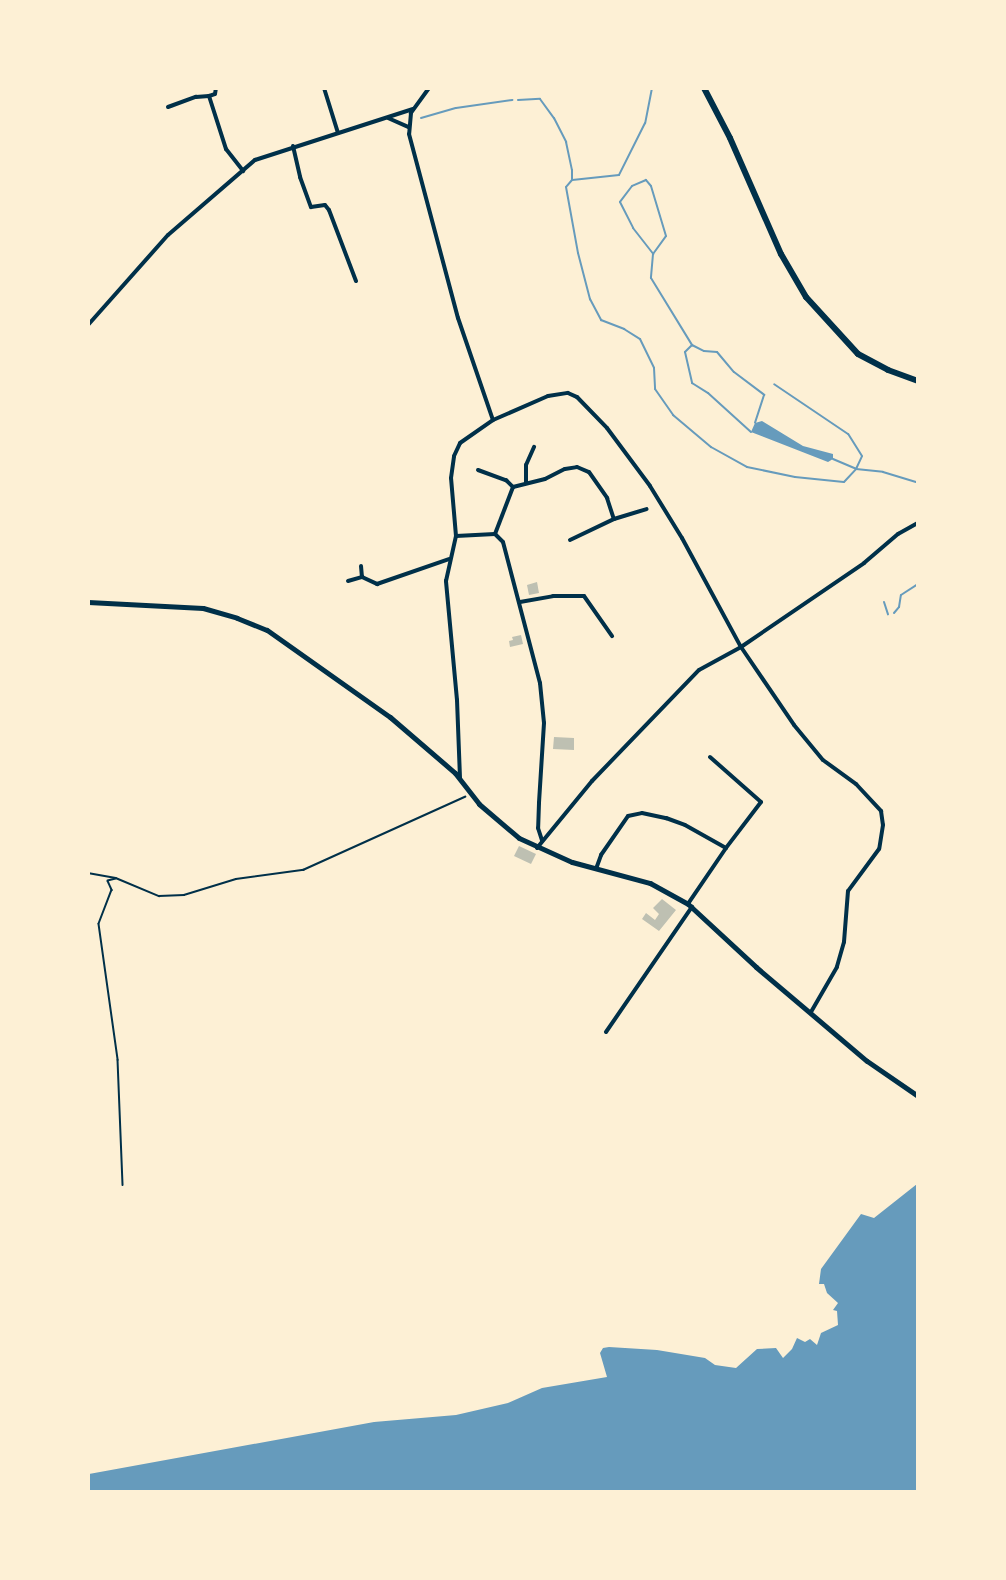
<!DOCTYPE html>
<html>
<head>
<meta charset="utf-8">
<style>
	body { margin:0 }
	#map { position:relative; width:1006px; height:1580px; overflow:hidden; background:#fdf0d5; font-family:"Titillium Web",sans-serif }
	div>[style] { position:absolute }
	.water>* { inset:0; background:#669bbc }
	.stream>* { height:2px; margin:-1px; padding:0 1px; transform-origin:1px; border-radius:1px; background:#669bbc }
	.building>* { inset:0; background:#bec0b2 }
	.path>* { height:1.5px; margin:-0.75px; padding:0 0.75px; transform-origin:0.75px; border-radius:0.75px; background:#003049 }
	.minor>* { height:4px; margin:-2px; padding:0 2px; transform-origin:2px; border-radius:2px; background:#003049 }
	.tertiary>* { height:5px; margin:-2.5px; padding:0 2.5px; transform-origin:2.5px; border-radius:2.5px; background:#003049 }
	.primary>* { height:6px; margin:-3px; padding:0 3px; transform-origin:3px; border-radius:3px; background:#003049 }
	span { translate:-50% -50%; white-space:nowrap; text-align:center; line-height:1.15; -webkit-text-stroke:4.5px #fdf0d5; paint-order:stroke }
	.frame { position:absolute; inset:0; border:90px solid #fdf0d5; pointer-events:none }
</style>
</head>
<body>
<div id="map">
	<div class="water">
		<i style="clip-path:polygon(762px 421px,803px 446px,833px 454px,833px 459px,828px 462px,751px 432px,755px 423px)"></i>
		<i style="clip-path:polygon(917px 1184px,917px 1491px,89px 1491px,89px 1474px,374px 1422px,456px 1415px,508px 1403px,542px 1388px,607px 1377px,600px 1353px,603px 1348px,609px 1347px,657px 1350px,705px 1358px,715px 1365px,736px 1368px,757px 1349px,776px 1348px,783px 1358px,792px 1349px,797px 1338px,805px 1342px,810px 1339px,817px 1345px,821px 1333px,838px 1325px,837px 1311px,833px 1310px,838px 1303px,827px 1293px,824px 1284px,819px 1284px,821px 1269px,861px 1214px,874px 1218px)"></i>
	</div>
	<div class="stream">
		<i style="left:652px;top:88px;width:36px;rotate:101deg"></i>
		<i style="left:645px;top:123px;width:58px;rotate:116.6deg"></i>
		<i style="left:619px;top:175px;width:47px;rotate:173.9deg"></i>
		<i style="left:572px;top:180px;width:9px;rotate:131deg"></i>
		<i style="left:566px;top:187px;width:67px;rotate:79.7deg"></i>
		<i style="left:578px;top:253px;width:48px;rotate:75.4deg"></i>
		<i style="left:590px;top:299px;width:24px;rotate:62deg"></i>
		<i style="left:601px;top:320px;width:25px;rotate:21deg"></i>
		<i style="left:624px;top:329px;width:19px;rotate:32deg"></i>
		<i style="left:640px;top:339px;width:32px;rotate:64deg"></i>
		<i style="left:654px;top:368px;width:21px;rotate:87deg"></i>
		<i style="left:655px;top:389px;width:32px;rotate:55deg"></i>
		<i style="left:673px;top:415px;width:50px;rotate:40.1deg"></i>
		<i style="left:711px;top:447px;width:41px;rotate:29.1deg"></i>
		<i style="left:747px;top:467px;width:49px;rotate:11.8deg"></i>
		<i style="left:795px;top:477px;width:49px;rotate:5.8deg"></i>
		<i style="left:844px;top:482px;width:18px;rotate:-47deg"></i>
		<i style="left:856px;top:469px;width:14px;rotate:-65deg"></i>
		<i style="left:862px;top:456px;width:26px;rotate:-122deg"></i>
		<i style="left:848px;top:434px;width:89px;rotate:-146deg"></i>
		<i style="left:518px;top:100px;width:22px;rotate:-3deg"></i>
		<i style="left:540px;top:99px;width:24px;rotate:54deg"></i>
		<i style="left:554px;top:118px;width:27px;rotate:63deg"></i>
		<i style="left:566px;top:142px;width:29px;rotate:78deg"></i>
		<i style="left:572px;top:170px;width:10px;rotate:90deg"></i>
		<i style="left:421px;top:118px;width:36px;rotate:-16deg"></i>
		<i style="left:456px;top:108px;width:57px;rotate:-8.1deg"></i>
		<i style="left:653px;top:254px;width:22px;rotate:-54deg"></i>
		<i style="left:666px;top:236px;width:52px;rotate:-106.7deg"></i>
		<i style="left:651px;top:186px;width:8px;rotate:-130deg"></i>
		<i style="left:646px;top:180px;width:15px;rotate:157deg"></i>
		<i style="left:632px;top:186px;width:20px;rotate:127deg"></i>
		<i style="left:620px;top:202px;width:29px;rotate:63deg"></i>
		<i style="left:633px;top:228px;width:33px;rotate:52deg"></i>
		<i style="left:653px;top:254px;width:24px;rotate:95deg"></i>
		<i style="left:651px;top:278px;width:79px;rotate:58.5deg"></i>
		<i style="left:692px;top:345px;width:13px;rotate:27deg"></i>
		<i style="left:704px;top:351px;width:13px;rotate:4deg"></i>
		<i style="left:717px;top:352px;width:26px;rotate:50deg"></i>
		<i style="left:734px;top:372px;width:38px;rotate:37deg"></i>
		<i style="left:764px;top:395px;width:29px;rotate:108deg"></i>
		<i style="left:692px;top:345px;width:10px;rotate:135deg"></i>
		<i style="left:685px;top:352px;width:32px;rotate:77deg"></i>
		<i style="left:692px;top:383px;width:19px;rotate:32deg"></i>
		<i style="left:708px;top:393px;width:58px;rotate:42.2deg"></i>
		<i style="left:833px;top:459px;width:25px;rotate:23deg"></i>
		<i style="left:856px;top:469px;width:27px;rotate:6deg"></i>
		<i style="left:883px;top:472px;width:37px;rotate:17deg"></i>
		<i style="left:884px;top:602px;width:13px;rotate:72deg"></i>
		<i style="left:894px;top:613px;width:8px;rotate:-50deg"></i>
		<i style="left:899px;top:607px;width:12px;rotate:-81deg"></i>
		<i style="left:901px;top:595px;width:20px;rotate:-33deg"></i>
	</div>
	<div class="building">
		<i style="clip-path:polygon(537px 582px,539px 593px,529px 595px,527px 585px)"></i>
		<i style="clip-path:polygon(521px 635px,523px 644px,510px 647px,509px 641px,513px 640px,512px 637px)"></i>
		<i style="clip-path:polygon(554px 737px,574px 738px,574px 750px,553px 749px)"></i>
		<i style="clip-path:polygon(519px 846px,536px 854px,531px 864px,514px 856px)"></i>
		<i style="clip-path:polygon(662px 899px,676px 910px,659px 931px,642px 919px,646px 913px,655px 920px,659px 914px,653px 908px)"></i>
	</div>
	<div class="path">
		<i style="left:88px;top:873px;width:28px;rotate:10deg"></i>
		<i style="left:116px;top:878px;width:47px;rotate:22.7deg"></i>
		<i style="left:159px;top:896px;width:25px;rotate:-2deg"></i>
		<i style="left:184px;top:895px;width:54px;rotate:-17.1deg"></i>
		<i style="left:236px;top:879px;width:68px;rotate:-7.7deg"></i>
		<i style="left:303px;top:870px;width:178px;rotate:-24.3deg"></i>
		<i style="left:116px;top:879px;width:8px;rotate:166deg"></i>
		<i style="left:108px;top:881px;width:10px;rotate:66deg"></i>
		<i style="left:112px;top:890px;width:36px;rotate:111deg"></i>
		<i style="left:99px;top:924px;width:137px;rotate:82deg"></i>
		<i style="left:118px;top:1060px;width:125px;rotate:87.7deg"></i>
	</div>
	<div class="minor">
		<i style="left:324px;top:88px;width:47px;rotate:72.7deg"></i>
		<i style="left:429px;top:88px;width:31px;rotate:126deg"></i>
		<i style="left:411px;top:113px;width:21px;rotate:95deg"></i>
		<i style="left:409px;top:134px;width:190px;rotate:75.1deg"></i>
		<i style="left:458px;top:318px;width:108px;rotate:71.1deg"></i>
		<i style="left:209px;top:96px;width:6px;rotate:-18deg"></i>
		<i style="left:215px;top:94px;width:6px;rotate:-81deg"></i>
		<i style="left:168px;top:107px;width:30px;rotate:-20deg"></i>
		<i style="left:196px;top:97px;width:13px;rotate:-4deg"></i>
		<i style="left:209px;top:96px;width:56px;rotate:72.2deg"></i>
		<i style="left:226px;top:149px;width:28px;rotate:52deg"></i>
		<i style="left:388px;top:118px;width:22px;rotate:24deg"></i>
		<i style="left:293px;top:146px;width:32px;rotate:77deg"></i>
		<i style="left:300px;top:177px;width:32px;rotate:70deg"></i>
		<i style="left:311px;top:207px;width:14px;rotate:-8deg"></i>
		<i style="left:325px;top:205px;width:6px;rotate:51deg"></i>
		<i style="left:329px;top:210px;width:76px;rotate:69.2deg"></i>
		<i style="left:88px;top:325px;width:120px;rotate:-48.4deg"></i>
		<i style="left:168px;top:235px;width:115px;rotate:-40.8deg"></i>
		<i style="left:255px;top:160px;width:166px;rotate:-17.9deg"></i>
		<i style="left:478px;top:470px;width:30px;rotate:20deg"></i>
		<i style="left:506px;top:480px;width:10px;rotate:45deg"></i>
		<i style="left:526px;top:482px;width:17px;rotate:-90deg"></i>
		<i style="left:526px;top:465px;width:20px;rotate:-66deg"></i>
		<i style="left:495px;top:534px;width:50px;rotate:-69deg"></i>
		<i style="left:513px;top:487px;width:33px;rotate:-14deg"></i>
		<i style="left:545px;top:479px;width:22px;rotate:-27deg"></i>
		<i style="left:565px;top:469px;width:12px;rotate:-9deg"></i>
		<i style="left:577px;top:467px;width:13px;rotate:23deg"></i>
		<i style="left:589px;top:472px;width:32px;rotate:55deg"></i>
		<i style="left:607px;top:498px;width:22px;rotate:72deg"></i>
		<i style="left:614px;top:519px;width:34px;rotate:-17deg"></i>
		<i style="left:456px;top:536px;width:39px;rotate:-3deg"></i>
		<i style="left:495px;top:534px;width:11px;rotate:45deg"></i>
		<i style="left:503px;top:542px;width:146px;rotate:75.3deg"></i>
		<i style="left:540px;top:683px;width:40px;rotate:84.3deg"></i>
		<i style="left:544px;top:723px;width:80px;rotate:93.6deg"></i>
		<i style="left:539px;top:803px;width:25px;rotate:92deg"></i>
		<i style="left:538px;top:828px;width:13px;rotate:72deg"></i>
		<i style="left:570px;top:540px;width:49px;rotate:-25.5deg"></i>
		<i style="left:361px;top:566px;width:11px;rotate:85deg"></i>
		<i style="left:348px;top:581px;width:15px;rotate:-16deg"></i>
		<i style="left:362px;top:577px;width:17px;rotate:25deg"></i>
		<i style="left:377px;top:584px;width:76px;rotate:-19.1deg"></i>
		<i style="left:520px;top:602px;width:34px;rotate:-10deg"></i>
		<i style="left:553px;top:596px;width:31px"></i>
		<i style="left:584px;top:596px;width:49px;rotate:55deg"></i>
		<i style="left:710px;top:757px;width:68px;rotate:41.4deg"></i>
		<i style="left:761px;top:802px;width:58px;rotate:127.3deg"></i>
		<i style="left:460px;top:778px;width:78px;rotate:-92.2deg"></i>
		<i style="left:457px;top:700px;width:120px;rotate:-95.3deg"></i>
		<i style="left:446px;top:581px;width:46px;rotate:-77.5deg"></i>
		<i style="left:456px;top:536px;width:58px;rotate:-94.9deg"></i>
		<i style="left:451px;top:478px;width:22px;rotate:-82deg"></i>
		<i style="left:454px;top:456px;width:14px;rotate:-65deg"></i>
		<i style="left:460px;top:443px;width:40px;rotate:-34.9deg"></i>
		<i style="left:493px;top:420px;width:60px;rotate:-23.6deg"></i>
		<i style="left:548px;top:396px;width:20px;rotate:-9deg"></i>
		<i style="left:568px;top:393px;width:10px;rotate:24deg"></i>
		<i style="left:577px;top:397px;width:43px;rotate:45.9deg"></i>
		<i style="left:607px;top:428px;width:72px;rotate:53.4deg"></i>
		<i style="left:650px;top:486px;width:61px;rotate:58.4deg"></i>
		<i style="left:682px;top:538px;width:124px;rotate:61.6deg"></i>
		<i style="left:741px;top:647px;width:94px;rotate:55.8deg"></i>
		<i style="left:794px;top:725px;width:45px;rotate:50.4deg"></i>
		<i style="left:823px;top:760px;width:41px;rotate:36deg"></i>
		<i style="left:856px;top:784px;width:37px;rotate:47deg"></i>
		<i style="left:881px;top:811px;width:14px;rotate:82deg"></i>
		<i style="left:883px;top:825px;width:24px;rotate:99deg"></i>
		<i style="left:879px;top:849px;width:52px;rotate:126.4deg"></i>
		<i style="left:848px;top:891px;width:51px;rotate:94.5deg"></i>
		<i style="left:844px;top:942px;width:26px;rotate:106deg"></i>
		<i style="left:837px;top:967px;width:52px;rotate:120deg"></i>
		<i style="left:537px;top:848px;width:87px;rotate:-50.6deg"></i>
		<i style="left:592px;top:781px;width:154px;rotate:-46.1deg"></i>
		<i style="left:699px;top:670px;width:48px;rotate:-28.7deg"></i>
		<i style="left:741px;top:647px;width:149px;rotate:-34.3deg"></i>
		<i style="left:864px;top:563px;width:45px;rotate:-40.5deg"></i>
		<i style="left:898px;top:534px;width:23px;rotate:-29deg"></i>
		<i style="left:596px;top:869px;width:15px;rotate:-70deg"></i>
		<i style="left:601px;top:855px;width:47px;rotate:-55.3deg"></i>
		<i style="left:628px;top:816px;width:14px;rotate:-12deg"></i>
		<i style="left:642px;top:813px;width:25px;rotate:12deg"></i>
		<i style="left:666px;top:818px;width:20px;rotate:20deg"></i>
		<i style="left:685px;top:825px;width:47px;rotate:29.3deg"></i>
		<i style="left:726px;top:848px;width:68px;rotate:124.2deg"></i>
		<i style="left:606px;top:1032px;width:152px;rotate:-55.5deg"></i>
	</div>
	<div class="tertiary">
		<i style="left:88px;top:602px;width:115px;rotate:3deg"></i>
		<i style="left:203px;top:608px;width:35px;rotate:16deg"></i>
		<i style="left:237px;top:618px;width:32px;rotate:22deg"></i>
		<i style="left:267px;top:630px;width:151px;rotate:35.3deg"></i>
		<i style="left:390px;top:717px;width:86px;rotate:40.7deg"></i>
		<i style="left:455px;top:773px;width:39px;rotate:52deg"></i>
		<i style="left:479px;top:804px;width:52px;rotate:40.4deg"></i>
		<i style="left:519px;top:838px;width:58px;rotate:24.4deg"></i>
		<i style="left:572px;top:862px;width:81px;rotate:15.1deg"></i>
		<i style="left:650px;top:883px;width:43px;rotate:28.9deg"></i>
		<i style="left:688px;top:904px;width:93px;rotate:42.8deg"></i>
		<i style="left:756px;top:967px;width:145px;rotate:40.3deg"></i>
		<i style="left:867px;top:1061px;width:62px;rotate:34.5deg"></i>
	</div>
	<div class="primary">
		<i style="left:704px;top:88px;width:56px;rotate:62.5deg"></i>
		<i style="left:730px;top:138px;width:127px;rotate:66.3deg"></i>
		<i style="left:781px;top:254px;width:50px;rotate:59.8deg"></i>
		<i style="left:806px;top:297px;width:77px;rotate:47.6deg"></i>
		<i style="left:858px;top:354px;width:34px;rotate:28deg"></i>
		<i style="left:888px;top:370px;width:32px;rotate:20deg"></i>
	</div>
	<div class="frame"></div>
</div>
</body>
</html>
